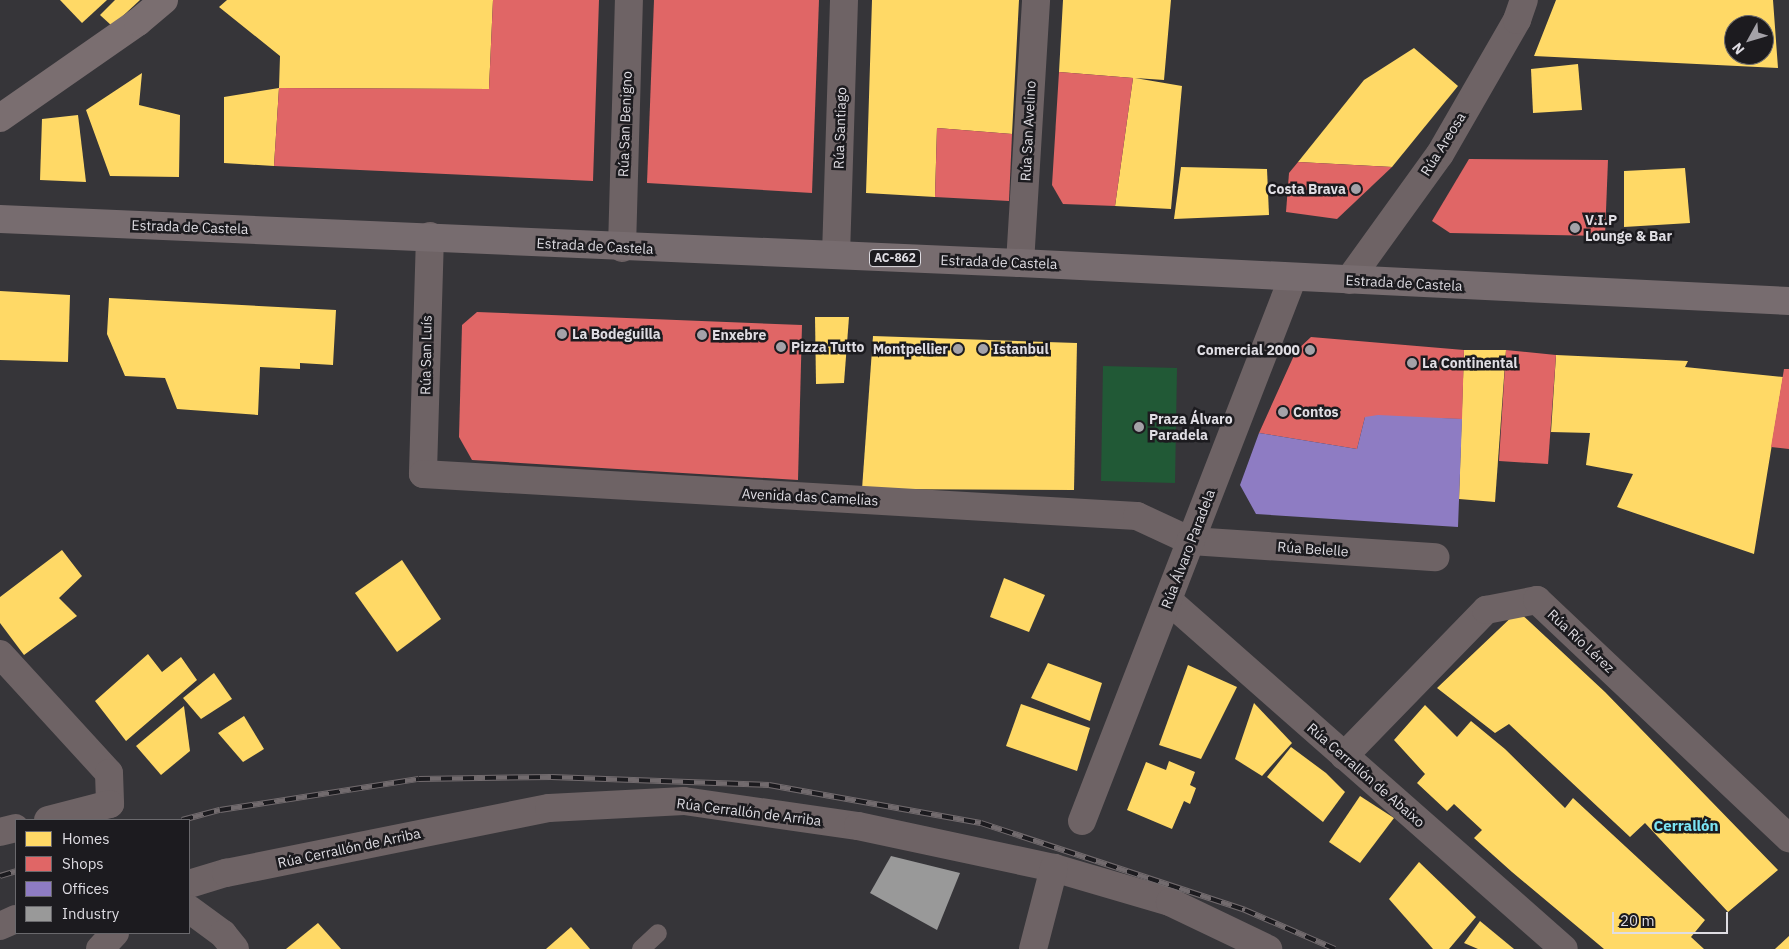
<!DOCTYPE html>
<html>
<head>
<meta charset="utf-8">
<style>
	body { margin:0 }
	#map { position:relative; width:1789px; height:949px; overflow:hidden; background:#363539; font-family:"IBM Plex Sans",sans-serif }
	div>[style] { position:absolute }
	.green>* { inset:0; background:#215936 }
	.homes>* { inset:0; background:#ffd966 }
	.shops>* { inset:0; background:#e06666 }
	.offices>* { inset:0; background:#8e7cc3 }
	.industry>* { inset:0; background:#999 }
	.lane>* { height:18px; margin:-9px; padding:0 9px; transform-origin:9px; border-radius:9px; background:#6e6365 }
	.street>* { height:28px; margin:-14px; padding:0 14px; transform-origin:14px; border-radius:14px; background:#6e6365 }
	.secondary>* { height:28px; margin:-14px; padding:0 14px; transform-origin:14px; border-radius:14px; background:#7a6e70 }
	.primary>* { height:28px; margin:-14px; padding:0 14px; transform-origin:14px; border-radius:14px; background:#776c6f }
	.rail>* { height:5.5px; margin-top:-2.75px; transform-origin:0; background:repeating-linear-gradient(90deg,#1c1b1f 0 11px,#726b6e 0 22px); box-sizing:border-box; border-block:1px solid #726b6e }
	.dots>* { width:14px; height:14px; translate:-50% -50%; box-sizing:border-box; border:2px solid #1c1b1f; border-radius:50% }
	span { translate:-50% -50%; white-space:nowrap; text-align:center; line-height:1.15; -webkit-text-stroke:5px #1c1b1f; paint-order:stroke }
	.shield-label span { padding:1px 4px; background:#1c1b1f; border:1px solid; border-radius:4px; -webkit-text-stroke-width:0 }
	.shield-label { font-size:12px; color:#dfdde3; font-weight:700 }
	.street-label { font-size:14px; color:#dfdde3 }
	.poi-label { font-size:14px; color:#dfdde3; font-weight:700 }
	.right { translate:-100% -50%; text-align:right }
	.left { translate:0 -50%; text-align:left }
	.neighbourhood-label { font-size:15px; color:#7be4f4; font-weight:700 }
	.legend { position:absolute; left:15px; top:819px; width:175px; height:115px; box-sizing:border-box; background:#1c1b1f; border:1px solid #6a696d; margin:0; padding:6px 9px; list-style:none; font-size:15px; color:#dfdde3 }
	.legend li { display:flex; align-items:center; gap:10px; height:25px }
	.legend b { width:25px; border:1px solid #6a696d }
	.north { position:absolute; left:1724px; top:15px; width:50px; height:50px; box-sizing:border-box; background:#1c1b1f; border:1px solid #6a696d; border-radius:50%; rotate:231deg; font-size:14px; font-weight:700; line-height:20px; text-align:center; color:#dfdde3 }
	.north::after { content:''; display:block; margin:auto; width:18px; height:22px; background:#a4a2a8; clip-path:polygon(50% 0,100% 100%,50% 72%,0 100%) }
	.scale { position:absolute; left:1612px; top:912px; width:116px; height:22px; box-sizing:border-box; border:2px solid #dfdde3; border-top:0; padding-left:6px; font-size:15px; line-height:18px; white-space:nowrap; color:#dfdde3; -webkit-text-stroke:4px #1c1b1f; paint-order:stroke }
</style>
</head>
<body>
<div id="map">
	<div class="green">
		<i style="clip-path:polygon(1103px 366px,1177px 368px,1175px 483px,1101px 481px)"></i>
	</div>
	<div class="homes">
		<i style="clip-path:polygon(60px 0,107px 0,82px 23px)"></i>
		<i style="clip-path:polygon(115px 0,140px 0,112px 26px,100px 15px)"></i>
		<i style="clip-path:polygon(227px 0,493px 0,489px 89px,279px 88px,280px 56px,219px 7px)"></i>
		<i style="clip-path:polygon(872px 0,1019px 0,1012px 134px,937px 128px,935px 197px,866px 193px)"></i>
		<i style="clip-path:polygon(1063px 0,1171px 0,1164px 80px,1135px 78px,1182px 86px,1171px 209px,1115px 206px,1133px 78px,1059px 72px)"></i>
		<i style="clip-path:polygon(evenodd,1556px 0,1773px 0,1778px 68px,1534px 56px,1556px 0,1734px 25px,1764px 25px,1764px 55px,1734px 55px,1734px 25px)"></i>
		<i style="clip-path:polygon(1414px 48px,1458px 86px,1392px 167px,1298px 162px,1364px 80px)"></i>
		<i style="clip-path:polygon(1578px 64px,1582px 110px,1533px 113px,1531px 69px)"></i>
		<i style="clip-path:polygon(142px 73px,139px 105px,180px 115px,179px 177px,110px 176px,86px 110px)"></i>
		<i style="clip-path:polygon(279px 88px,274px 166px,224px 163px,224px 97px)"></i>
		<i style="clip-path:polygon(78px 115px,86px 182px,40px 180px,42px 119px)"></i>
		<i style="clip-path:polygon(1181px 167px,1267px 169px,1269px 215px,1174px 219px)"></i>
		<i style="clip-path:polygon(1685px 168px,1690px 223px,1624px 227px,1624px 171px)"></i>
		<i style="clip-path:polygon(0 291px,70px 295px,68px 362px,0 360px)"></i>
		<i style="clip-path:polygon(109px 298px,336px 310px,333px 365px,300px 363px,300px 369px,260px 367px,258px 415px,177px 409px,165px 378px,125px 376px,107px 334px)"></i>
		<i style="clip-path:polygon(815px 317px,849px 317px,844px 383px,816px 384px)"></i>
		<i style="clip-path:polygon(873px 336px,1077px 343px,1074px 490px,862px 489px)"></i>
		<i style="clip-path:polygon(1464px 350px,1506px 350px,1495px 502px,1459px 499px)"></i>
		<i style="clip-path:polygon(1556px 355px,1688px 361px,1685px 367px,1783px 377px,1754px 554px,1617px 507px,1633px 474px,1586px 465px,1590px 433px,1551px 432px)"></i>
		<i style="clip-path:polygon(62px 550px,82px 576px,59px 598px,77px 616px,24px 655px,0 623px,0 597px)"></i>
		<i style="clip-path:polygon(402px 560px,441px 619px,397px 652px,355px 593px)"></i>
		<i style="clip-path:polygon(1004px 578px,1045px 595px,1029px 632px,990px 617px)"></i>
		<i style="clip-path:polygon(1518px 611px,1605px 692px,1778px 870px,1728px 912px,1645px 823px,1630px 837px,1509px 724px,1495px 733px,1437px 688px)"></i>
		<i style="clip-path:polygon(148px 654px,162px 672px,181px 657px,197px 680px,126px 741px,95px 701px)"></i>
		<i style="clip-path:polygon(1048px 663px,1102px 683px,1090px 721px,1031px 698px)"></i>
		<i style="clip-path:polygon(1188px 665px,1237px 687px,1201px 759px,1159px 745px)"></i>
		<i style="clip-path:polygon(214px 673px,232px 699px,201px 719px,183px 698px)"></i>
		<i style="clip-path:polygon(1254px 703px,1292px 743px,1262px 776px,1235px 759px)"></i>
		<i style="clip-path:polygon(1021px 704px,1090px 728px,1077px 771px,1006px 746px)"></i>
		<i style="clip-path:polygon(1425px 705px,1457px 737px,1471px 721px,1505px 749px,1565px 808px,1573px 798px,1705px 920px,1691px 937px,1704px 949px,1604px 949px,1512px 872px,1474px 838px,1482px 830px,1454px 804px,1447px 811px,1417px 783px,1425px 774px,1394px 740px)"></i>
		<i style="clip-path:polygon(184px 706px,190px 751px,161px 775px,136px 746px)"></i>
		<i style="clip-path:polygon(244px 716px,264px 749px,243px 762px,218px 733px)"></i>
		<i style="clip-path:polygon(1291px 747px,1326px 773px,1345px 792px,1323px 822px,1267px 777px)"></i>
		<i style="clip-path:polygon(1169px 761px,1195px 772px,1190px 785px,1196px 788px,1190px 804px,1184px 801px,1172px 829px,1127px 810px,1146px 762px,1166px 770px)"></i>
		<i style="clip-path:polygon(1360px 796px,1394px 818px,1360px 863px,1329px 842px)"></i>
		<i style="clip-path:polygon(1419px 862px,1476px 917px,1449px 949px,1433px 949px,1389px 899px)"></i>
		<i style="clip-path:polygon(1480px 921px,1514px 949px,1478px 949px,1464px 943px)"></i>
		<i style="clip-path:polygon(318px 923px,341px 949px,286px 949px)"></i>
		<i style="clip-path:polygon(571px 927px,590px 949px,546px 949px)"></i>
		<i style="clip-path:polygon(1789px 936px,1789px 949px,1775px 949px)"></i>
	</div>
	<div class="shops">
		<i style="clip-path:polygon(493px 0,599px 0,593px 181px,274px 166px,279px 88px,489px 89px)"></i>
		<i style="clip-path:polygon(654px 0,819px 0,812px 193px,647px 183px)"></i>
		<i style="clip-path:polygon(1059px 72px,1133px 78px,1115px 206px,1063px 204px,1052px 185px)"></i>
		<i style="clip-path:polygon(937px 128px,1012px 134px,1009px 201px,935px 197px)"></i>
		<i style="clip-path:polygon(1469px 159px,1608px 160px,1605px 236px,1450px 233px,1432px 221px)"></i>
		<i style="clip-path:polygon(1298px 162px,1392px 167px,1337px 219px,1286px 212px,1289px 173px)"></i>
		<i style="clip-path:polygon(477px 312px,802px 325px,798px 480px,472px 460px,459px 437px,462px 325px)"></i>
		<i style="clip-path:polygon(1311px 337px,1464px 350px,1462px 419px,1365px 417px,1357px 449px,1259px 433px,1296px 351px)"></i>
		<i style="clip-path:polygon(1506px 350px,1556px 355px,1548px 464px,1499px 461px)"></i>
		<i style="clip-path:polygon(1784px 369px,1789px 369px,1789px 449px,1771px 447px)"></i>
	</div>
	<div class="offices">
		<i style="clip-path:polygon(1378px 415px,1462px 419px,1458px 527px,1256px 514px,1240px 485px,1259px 433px,1357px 449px,1365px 417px)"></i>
	</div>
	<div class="industry">
		<i style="clip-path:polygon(891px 856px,960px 873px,937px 930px,870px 893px)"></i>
	</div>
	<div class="lane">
		<i style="left:641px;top:949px;width:23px;rotate:-43deg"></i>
	</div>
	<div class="street">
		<i style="left:430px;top:236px;width:238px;rotate:91.7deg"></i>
		<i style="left:423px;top:474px;width:715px;rotate:3.37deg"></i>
		<i style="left:1137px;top:516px;width:60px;rotate:24.8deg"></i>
		<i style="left:1191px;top:541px;width:245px;rotate:3.8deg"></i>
		<i style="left:622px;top:248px;width:248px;rotate:-88.4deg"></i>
		<i style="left:836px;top:255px;width:255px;rotate:-88.2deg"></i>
		<i style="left:1020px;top:263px;width:263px;rotate:-86.5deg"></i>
		<i style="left:1349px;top:280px;width:155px;rotate:-54.2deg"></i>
		<i style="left:1440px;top:154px;width:155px;rotate:-60.1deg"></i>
		<i style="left:1517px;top:20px;width:21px;rotate:-71deg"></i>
		<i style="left:1169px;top:601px;width:526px;rotate:41.38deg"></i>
		<i style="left:0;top:654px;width:161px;rotate:47.5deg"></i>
		<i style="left:109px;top:773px;width:31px;rotate:88deg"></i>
		<i style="left:110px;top:804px;width:64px;rotate:165.5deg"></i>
		<i style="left:1344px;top:756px;width:204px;rotate:-45.8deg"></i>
		<i style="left:1486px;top:610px;width:52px;rotate:-11.1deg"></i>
		<i style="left:1537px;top:600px;width:347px;rotate:43.4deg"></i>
		<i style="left:1082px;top:821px;width:583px;rotate:-68.8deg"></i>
		<i style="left:0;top:832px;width:16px;rotate:-14deg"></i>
		<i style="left:189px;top:884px;width:39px;rotate:-17deg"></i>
		<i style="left:226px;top:873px;width:329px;rotate:-11.4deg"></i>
		<i style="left:549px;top:808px;width:135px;rotate:-3deg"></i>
		<i style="left:684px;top:801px;width:176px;rotate:8.2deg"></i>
		<i style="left:858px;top:826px;width:200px;rotate:12.1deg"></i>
		<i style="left:1054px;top:868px;width:121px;rotate:16.3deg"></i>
		<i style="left:1170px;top:902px;width:109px;rotate:25.6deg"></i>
		<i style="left:189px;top:909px;width:42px;rotate:36.3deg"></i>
		<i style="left:223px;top:934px;width:19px;rotate:51deg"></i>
		<i style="left:0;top:926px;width:17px;rotate:-24deg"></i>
		<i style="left:100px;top:949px;width:22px;rotate:-47deg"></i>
		<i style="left:1033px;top:949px;width:84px;rotate:-75.5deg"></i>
	</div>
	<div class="secondary">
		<i style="left:0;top:118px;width:168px;rotate:-34.8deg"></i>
		<i style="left:138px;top:22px;width:34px;rotate:-40deg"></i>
	</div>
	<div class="primary">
		<i style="left:0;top:219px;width:1021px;rotate:2.47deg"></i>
		<i style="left:1020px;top:263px;width:770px;rotate:2.83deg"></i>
	</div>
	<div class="rail">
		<i style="left:182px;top:820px;width:39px;rotate:-15deg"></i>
		<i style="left:220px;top:810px;width:201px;rotate:-8.9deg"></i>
		<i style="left:419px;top:779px;width:132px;rotate:-0.9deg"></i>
		<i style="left:551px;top:777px;width:218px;rotate:2.1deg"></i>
		<i style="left:769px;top:785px;width:215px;rotate:10.2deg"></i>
		<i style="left:981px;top:823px;width:278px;rotate:18.2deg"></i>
		<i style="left:1245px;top:910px;width:98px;rotate:23.4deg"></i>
		<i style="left:0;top:876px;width:17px;rotate:-17deg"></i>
	</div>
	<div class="dots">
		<i style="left:1356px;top:189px;background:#a4a2a8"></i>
		<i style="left:1575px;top:228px;background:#a4a2a8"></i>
		<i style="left:562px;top:334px;background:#a4a2a8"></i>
		<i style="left:702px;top:335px;background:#a4a2a8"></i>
		<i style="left:781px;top:347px;background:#a4a2a8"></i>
		<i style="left:958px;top:349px;background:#a4a2a8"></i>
		<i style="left:983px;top:349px;background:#a4a2a8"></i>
		<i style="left:1310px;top:350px;background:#a4a2a8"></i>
		<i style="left:1412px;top:363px;background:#a4a2a8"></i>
		<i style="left:1283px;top:412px;background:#a4a2a8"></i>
		<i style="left:1139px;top:427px;background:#a4a2a8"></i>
	</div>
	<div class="shield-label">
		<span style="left:895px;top:258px">AC-862</span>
	</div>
	<div class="street-label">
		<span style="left:625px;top:124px;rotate:-88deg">Rúa San Benigno</span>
		<span style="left:840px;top:128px;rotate:-88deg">Rúa Santiago</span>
		<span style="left:1028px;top:131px;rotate:-87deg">Rúa San Avelino</span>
		<span style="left:1443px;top:144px;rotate:-58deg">Rúa Areosa</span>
		<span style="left:190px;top:227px;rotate:2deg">Estrada de Castela</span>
		<span style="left:595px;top:246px;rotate:3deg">Estrada de Castela</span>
		<span style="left:999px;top:262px;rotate:2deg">Estrada de Castela</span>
		<span style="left:1404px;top:283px;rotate:3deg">Estrada de Castela</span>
		<span style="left:426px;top:355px;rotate:-89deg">Rúa San Luís</span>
		<span style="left:810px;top:497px;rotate:3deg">Avenida das Camelias</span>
		<span style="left:1188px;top:549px;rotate:-69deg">Rúa Álvaro Paradela</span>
		<span style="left:1313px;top:549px;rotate:4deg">Rúa Belelle</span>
		<span style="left:1581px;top:641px;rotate:43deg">Rúa Río Lérez</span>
		<span style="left:1366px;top:775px;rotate:41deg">Rúa Cerrallón de Abaixo</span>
		<span style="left:749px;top:812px;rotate:7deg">Rúa Cerrallón de Arriba</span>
		<span style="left:349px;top:848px;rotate:-12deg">Rúa Cerrallón de Arriba</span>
	</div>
	<div class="poi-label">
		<span class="right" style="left:1346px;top:189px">Costa Brava</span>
		<span class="left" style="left:1585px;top:228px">V.I.P<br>Lounge &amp; Bar</span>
		<span class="left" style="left:572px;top:334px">La Bodeguilla</span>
		<span class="left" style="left:712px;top:335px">Enxebre</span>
		<span class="left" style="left:791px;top:347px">Pizza Tutto</span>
		<span class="right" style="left:948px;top:349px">Montpellier</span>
		<span class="left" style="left:993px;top:349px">Istanbul</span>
		<span class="right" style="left:1300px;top:350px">Comercial 2000</span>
		<span class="left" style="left:1422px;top:363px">La Continental</span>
		<span class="left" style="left:1293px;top:412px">Contos</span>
		<span class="left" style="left:1149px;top:427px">Praza Álvaro<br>Paradela</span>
	</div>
	<div class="neighbourhood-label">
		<span style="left:1686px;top:826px">Cerrallón</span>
	</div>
	<ul class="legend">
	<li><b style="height:14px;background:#ffd966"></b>Homes</li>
	<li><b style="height:14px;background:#e06666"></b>Shops</li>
	<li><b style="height:14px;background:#8e7cc3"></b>Offices</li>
	<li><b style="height:14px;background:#999"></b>Industry</li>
	</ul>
	<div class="north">N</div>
	<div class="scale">20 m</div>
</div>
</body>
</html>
